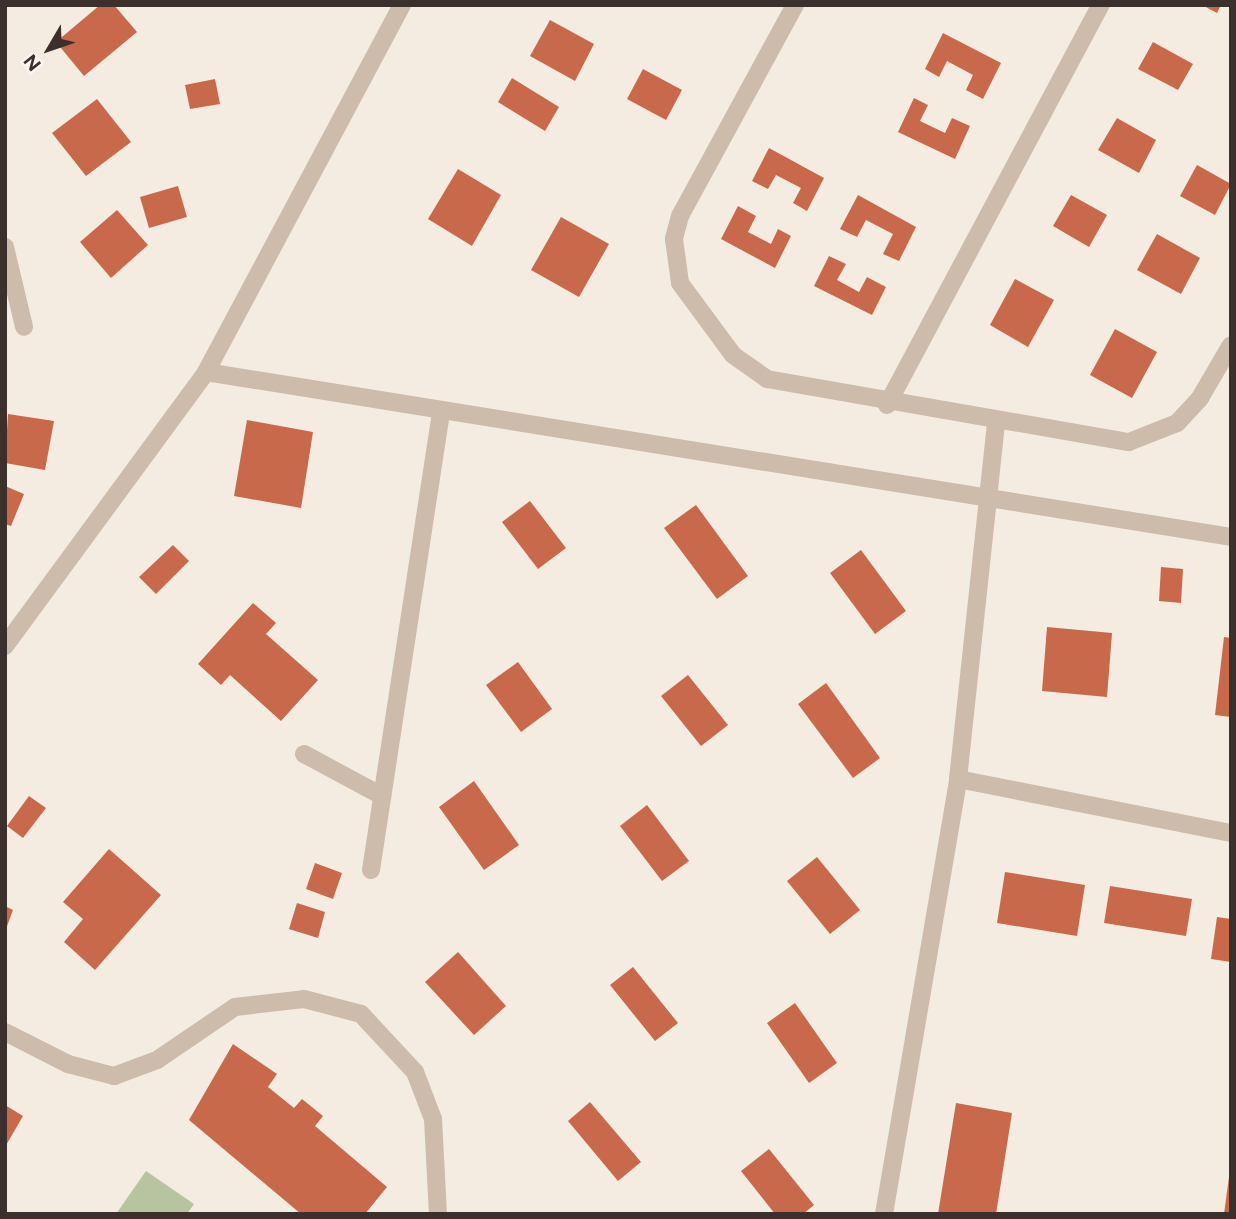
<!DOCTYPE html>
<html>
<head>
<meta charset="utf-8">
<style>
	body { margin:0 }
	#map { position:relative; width:1236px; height:1219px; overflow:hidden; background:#f4ebe1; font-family:Figtree,sans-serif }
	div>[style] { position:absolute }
	.green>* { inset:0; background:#b8c4a0 }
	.building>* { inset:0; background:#c8694b }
	.minor>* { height:18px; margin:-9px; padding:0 9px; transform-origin:9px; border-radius:9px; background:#cdbbac }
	span { translate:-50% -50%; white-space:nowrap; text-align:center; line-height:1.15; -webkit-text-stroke:5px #fbf5ee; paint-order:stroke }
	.frame { position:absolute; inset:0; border:7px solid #3b302b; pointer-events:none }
	.north { position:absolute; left:14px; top:14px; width:70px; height:70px; -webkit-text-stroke:5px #fbf5ee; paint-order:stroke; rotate:231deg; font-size:19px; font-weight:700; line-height:28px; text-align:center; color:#3b302b }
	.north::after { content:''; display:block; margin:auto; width:24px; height:32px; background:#3b302b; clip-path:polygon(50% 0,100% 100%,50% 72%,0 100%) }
</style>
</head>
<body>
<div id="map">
	<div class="green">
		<i style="clip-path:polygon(146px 1171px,194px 1204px,187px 1214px,116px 1214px)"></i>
	</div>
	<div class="building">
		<i style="clip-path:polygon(100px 5px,114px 5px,137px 32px,84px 76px,56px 42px)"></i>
		<i style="clip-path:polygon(1202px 5px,1221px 5px,1217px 13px)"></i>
		<i style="clip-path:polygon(550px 20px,594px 44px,575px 81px,530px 56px)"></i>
		<i style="clip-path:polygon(943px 33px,1001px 63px,983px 99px,966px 90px,973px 75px,947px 61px,939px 77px,925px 69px)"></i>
		<i style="clip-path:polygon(1153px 42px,1193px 64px,1178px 90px,1138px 69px)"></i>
		<i style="clip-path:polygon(643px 69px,682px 90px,666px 120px,627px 99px)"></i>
		<i style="clip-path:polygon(512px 78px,559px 107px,545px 131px,498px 102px)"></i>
		<i style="clip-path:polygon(215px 79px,220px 104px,190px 109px,185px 85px)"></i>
		<i style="clip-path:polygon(914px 98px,928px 105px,920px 121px,945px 133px,952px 118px,970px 126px,955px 159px,898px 132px)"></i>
		<i style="clip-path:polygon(97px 99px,131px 142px,86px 176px,52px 133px)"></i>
		<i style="clip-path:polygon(1117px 118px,1156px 140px,1139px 173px,1098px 150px)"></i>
		<i style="clip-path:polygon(769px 148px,824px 178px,807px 211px,793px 203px,801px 188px,776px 175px,768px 189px,752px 181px)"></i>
		<i style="clip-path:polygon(1197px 165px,1231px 184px,1215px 215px,1180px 196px)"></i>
		<i style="clip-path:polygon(458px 169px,501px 195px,472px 246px,428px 219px)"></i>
		<i style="clip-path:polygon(178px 186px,187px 217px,149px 228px,140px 197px)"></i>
		<i style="clip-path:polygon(858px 195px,916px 227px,899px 261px,883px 254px,893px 234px,866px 220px,857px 237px,840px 229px)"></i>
		<i style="clip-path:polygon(1071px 195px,1107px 215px,1089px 247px,1053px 226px)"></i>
		<i style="clip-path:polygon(738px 206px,756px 216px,748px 232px,771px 244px,778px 229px,791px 236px,775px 268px,721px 239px)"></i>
		<i style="clip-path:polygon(117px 210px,148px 245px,111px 278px,80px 242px)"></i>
		<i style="clip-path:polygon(561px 217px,609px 244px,579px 297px,531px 270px)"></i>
		<i style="clip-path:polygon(1157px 234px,1200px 258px,1181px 294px,1137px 270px)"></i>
		<i style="clip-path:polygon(829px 256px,846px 264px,837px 280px,859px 292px,867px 277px,886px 287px,872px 315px,814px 286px)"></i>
		<i style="clip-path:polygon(1015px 279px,1054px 300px,1028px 347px,990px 325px)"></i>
		<i style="clip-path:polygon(1115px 329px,1157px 352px,1132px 398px,1090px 375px)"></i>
		<i style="clip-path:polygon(8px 414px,54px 421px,45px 470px,5px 463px)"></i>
		<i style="clip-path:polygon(247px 420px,313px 432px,301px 508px,234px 496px)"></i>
		<i style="clip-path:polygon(5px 486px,24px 494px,11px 526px,5px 524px)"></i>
		<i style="clip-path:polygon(530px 501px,566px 548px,538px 569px,502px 522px)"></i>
		<i style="clip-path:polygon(696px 505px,748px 576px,717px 599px,664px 528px)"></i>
		<i style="clip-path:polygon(173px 545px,189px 561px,156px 594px,139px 577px)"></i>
		<i style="clip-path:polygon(861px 550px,906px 611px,875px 634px,830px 573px)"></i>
		<i style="clip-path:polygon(1161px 567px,1183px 569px,1181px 603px,1159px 601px)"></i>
		<i style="clip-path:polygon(253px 603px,276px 623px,266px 634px,318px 680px,281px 721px,230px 675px,221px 685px,198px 664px)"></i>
		<i style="clip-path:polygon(1047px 627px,1112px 633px,1107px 697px,1042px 691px)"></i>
		<i style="clip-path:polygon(1224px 637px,1231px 638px,1231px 717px,1215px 715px)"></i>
		<i style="clip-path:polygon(518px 662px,552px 709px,521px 732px,486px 685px)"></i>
		<i style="clip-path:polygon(688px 675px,728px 725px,701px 746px,661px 696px)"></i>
		<i style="clip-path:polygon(826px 683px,880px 758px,853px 778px,798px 704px)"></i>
		<i style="clip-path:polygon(474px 781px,519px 845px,484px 870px,439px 807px)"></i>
		<i style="clip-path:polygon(29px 796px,46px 808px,23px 838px,7px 826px)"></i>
		<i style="clip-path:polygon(647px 805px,689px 861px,662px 881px,620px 826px)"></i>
		<i style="clip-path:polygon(109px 849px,161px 895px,95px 970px,64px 942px,83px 919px,63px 902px)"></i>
		<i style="clip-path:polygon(817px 857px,860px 910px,830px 934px,787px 881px)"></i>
		<i style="clip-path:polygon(315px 863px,342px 873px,333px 899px,306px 889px)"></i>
		<i style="clip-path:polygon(1005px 872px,1085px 885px,1077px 936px,997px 923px)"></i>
		<i style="clip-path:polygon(1110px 886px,1192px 899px,1186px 936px,1104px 923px)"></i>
		<i style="clip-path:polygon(297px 903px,325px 912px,318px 938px,289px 929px)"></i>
		<i style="clip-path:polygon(5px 906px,13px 910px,6px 929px,5px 929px)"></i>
		<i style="clip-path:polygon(1217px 917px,1231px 919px,1231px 962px,1211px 959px)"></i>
		<i style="clip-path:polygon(458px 952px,506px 1006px,474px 1035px,425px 982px)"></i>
		<i style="clip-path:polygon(633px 967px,678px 1023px,655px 1041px,610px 985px)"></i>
		<i style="clip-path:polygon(795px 1003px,837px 1063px,809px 1083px,767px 1023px)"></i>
		<i style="clip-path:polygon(233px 1044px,277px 1074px,268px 1087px,294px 1108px,302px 1099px,323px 1116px,315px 1126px,387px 1187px,365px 1214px,301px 1214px,189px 1120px)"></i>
		<i style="clip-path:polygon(590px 1102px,641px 1162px,618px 1181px,568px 1121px)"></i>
		<i style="clip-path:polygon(956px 1103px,1012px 1113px,996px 1214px,938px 1214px)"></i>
		<i style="clip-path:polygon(5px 1105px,23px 1116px,5px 1147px)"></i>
		<i style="clip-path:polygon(769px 1149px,814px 1205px,803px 1214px,775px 1214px,741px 1171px)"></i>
		<i style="clip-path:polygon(1229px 1177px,1231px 1214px,1224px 1214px)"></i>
	</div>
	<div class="minor">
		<i style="left:795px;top:5px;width:240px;rotate:118.6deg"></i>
		<i style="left:680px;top:216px;width:24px;rotate:105deg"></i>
		<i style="left:674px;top:239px;width:44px;rotate:82.2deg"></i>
		<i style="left:680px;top:283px;width:89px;rotate:53.6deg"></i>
		<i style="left:733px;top:355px;width:42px;rotate:35.2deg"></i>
		<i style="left:767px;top:379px;width:367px;rotate:9.9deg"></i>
		<i style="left:1129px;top:442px;width:52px;rotate:-21.6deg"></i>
		<i style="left:1177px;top:423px;width:34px;rotate:-47deg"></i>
		<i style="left:1200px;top:398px;width:61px;rotate:-59.7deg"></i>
		<i style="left:5px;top:247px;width:82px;rotate:76.6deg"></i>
		<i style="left:206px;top:372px;width:1038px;rotate:9.14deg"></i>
		<i style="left:887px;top:405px;width:454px;rotate:-61.9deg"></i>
		<i style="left:5px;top:646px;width:340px;rotate:-53.7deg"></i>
		<i style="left:206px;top:372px;width:416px;rotate:-61.9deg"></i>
		<i style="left:304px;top:754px;width:89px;rotate:28.3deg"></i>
		<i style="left:958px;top:779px;width:278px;rotate:11.2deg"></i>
		<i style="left:371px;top:870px;width:463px;rotate:-81.3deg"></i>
		<i style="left:5px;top:1032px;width:71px;rotate:26.9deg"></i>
		<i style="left:68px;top:1064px;width:48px;rotate:14.6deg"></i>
		<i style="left:114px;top:1076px;width:46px;rotate:-20.4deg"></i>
		<i style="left:157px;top:1060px;width:94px;rotate:-34.2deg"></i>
		<i style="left:235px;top:1007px;width:69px;rotate:-6.6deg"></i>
		<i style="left:304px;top:999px;width:59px;rotate:14.7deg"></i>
		<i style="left:361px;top:1014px;width:79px;rotate:47deg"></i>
		<i style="left:415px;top:1072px;width:50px;rotate:69deg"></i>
		<i style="left:433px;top:1119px;width:95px;rotate:87deg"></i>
		<i style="left:884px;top:1214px;width:441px;rotate:-80.3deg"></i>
		<i style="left:958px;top:779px;width:358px;rotate:-83.9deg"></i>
	</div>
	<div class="frame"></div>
	<div class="north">N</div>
</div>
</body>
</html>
